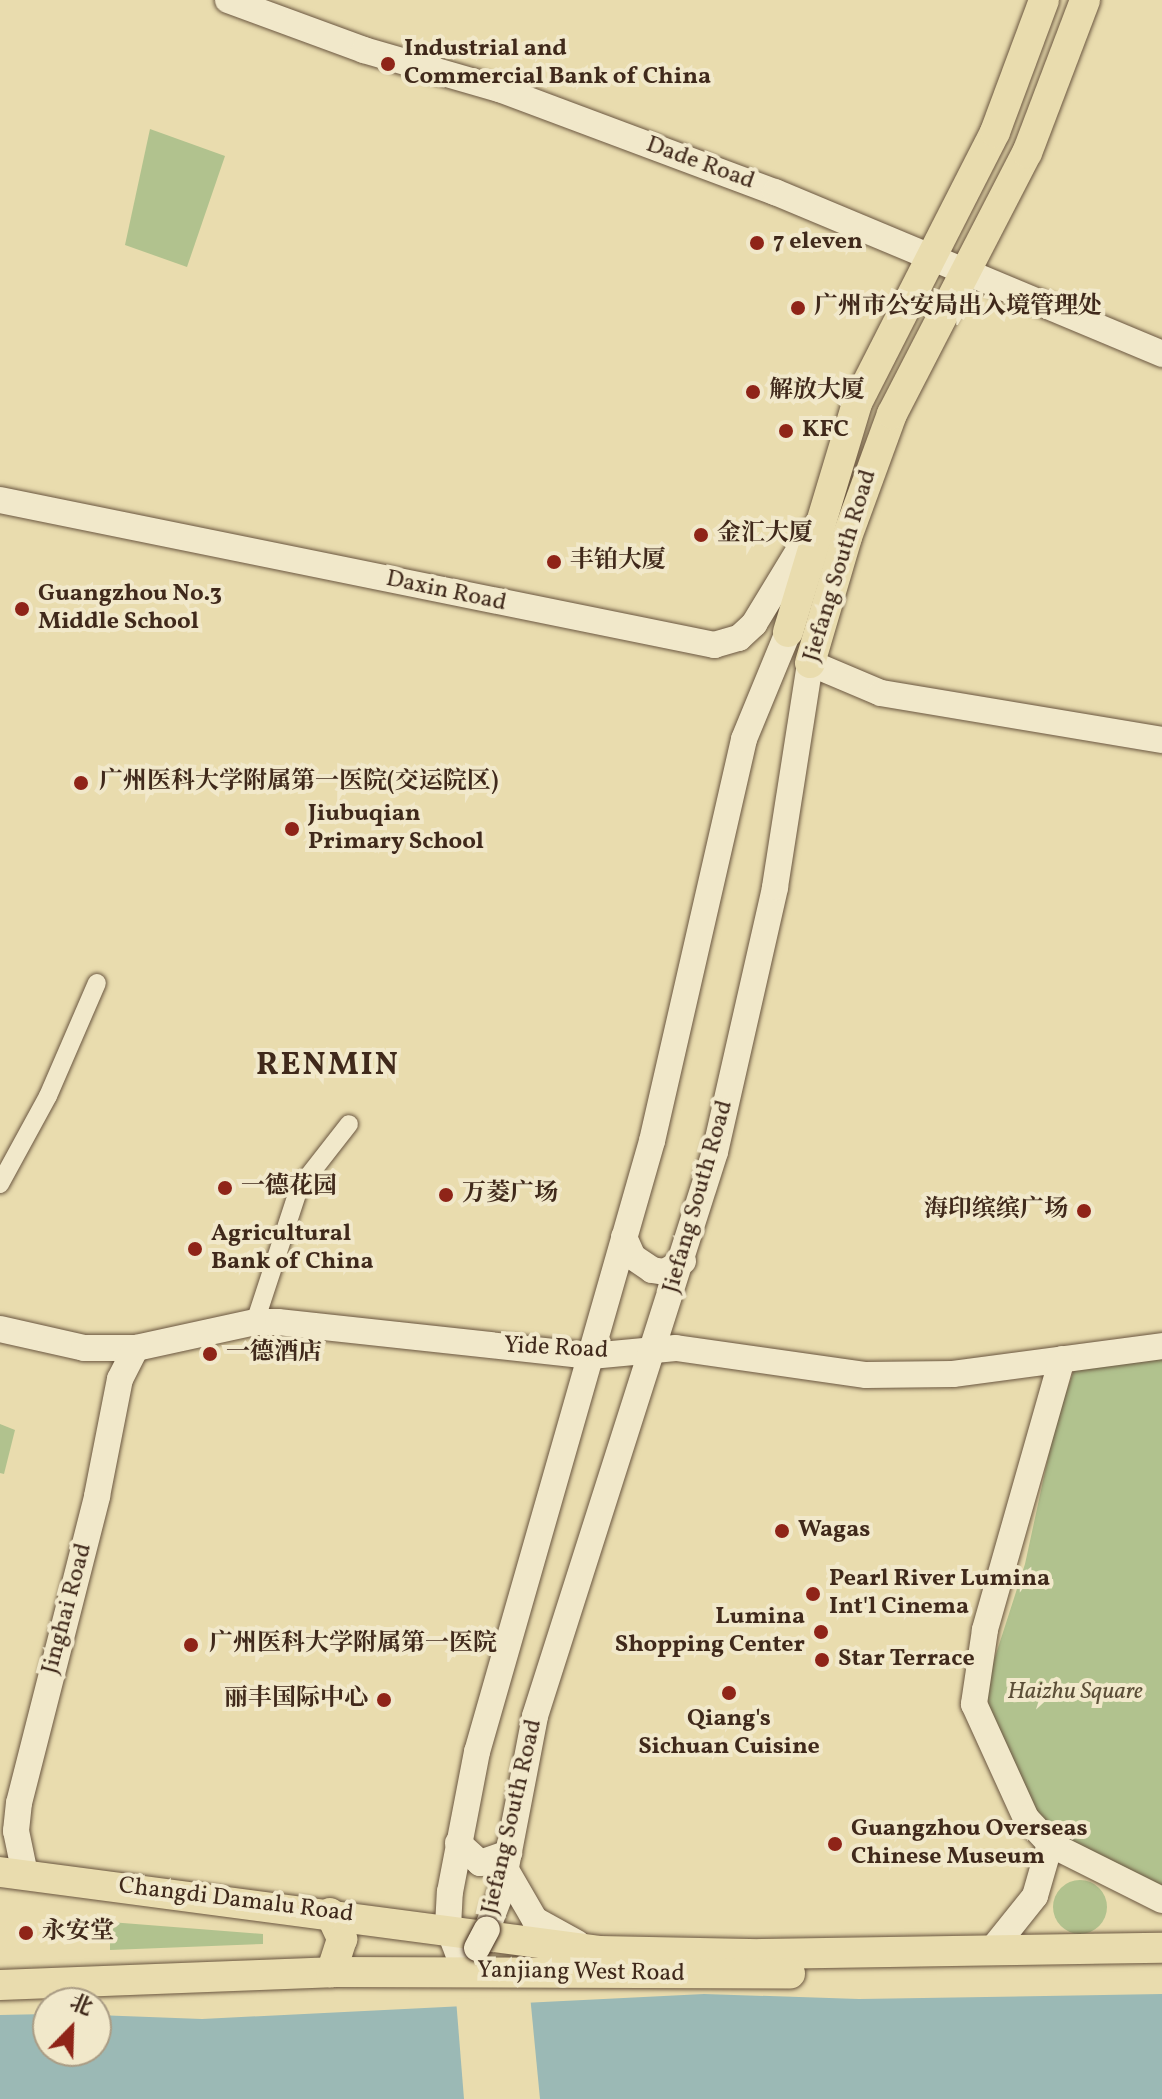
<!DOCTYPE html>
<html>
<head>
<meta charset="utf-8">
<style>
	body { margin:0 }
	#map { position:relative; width:1162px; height:2099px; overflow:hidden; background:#e9dcae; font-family:Vollkorn,"Noto Serif SC",serif }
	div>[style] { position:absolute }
	.green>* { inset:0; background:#b1c28e }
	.round { border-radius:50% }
	.water>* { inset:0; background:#9bb9b5 }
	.pier>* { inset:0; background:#e9dcae }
	.roads { filter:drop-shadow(0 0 2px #6a5640) drop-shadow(0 0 2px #6a5640) }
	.street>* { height:18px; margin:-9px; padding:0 9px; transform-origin:9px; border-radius:9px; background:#f1e8ca }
	.secondary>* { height:26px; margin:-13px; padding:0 13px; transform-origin:13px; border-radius:13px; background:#f1e8ca }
	.primary>* { height:30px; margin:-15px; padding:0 15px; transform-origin:15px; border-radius:15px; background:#e9dcae }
	.bridges { filter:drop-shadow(0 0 2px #40291b) drop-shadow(0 0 2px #40291b) }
	.secondary-bridge>* { height:26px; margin:-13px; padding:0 13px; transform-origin:13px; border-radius:13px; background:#f1e8ca }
	.dots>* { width:22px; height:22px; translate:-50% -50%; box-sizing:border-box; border:4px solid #f1e8ca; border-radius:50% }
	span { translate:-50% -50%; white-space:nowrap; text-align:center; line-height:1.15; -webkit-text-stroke:8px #f1e8ca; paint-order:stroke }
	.poi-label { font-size:24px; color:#40291b; font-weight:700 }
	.left { translate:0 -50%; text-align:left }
	.right { translate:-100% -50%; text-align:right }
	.street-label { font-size:24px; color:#40291b }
	.park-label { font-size:24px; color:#5c4f38; font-style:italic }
	.district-label { font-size:32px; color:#40291b; font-weight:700; letter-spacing:2px }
	.north { position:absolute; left:32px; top:1987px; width:80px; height:80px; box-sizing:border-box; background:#f1e8ca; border:2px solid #aa9c84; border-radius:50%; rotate:23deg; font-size:22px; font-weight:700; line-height:32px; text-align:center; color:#40291b }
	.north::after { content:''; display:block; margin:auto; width:28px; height:36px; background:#8f2418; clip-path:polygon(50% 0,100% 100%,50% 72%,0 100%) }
</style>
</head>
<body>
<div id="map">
	<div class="green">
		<i style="clip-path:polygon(150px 129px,225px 156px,187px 267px,125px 245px)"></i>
		<i style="clip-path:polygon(1162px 1356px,1162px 1887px,1054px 1832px,1034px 1809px,991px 1722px,986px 1685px,1025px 1564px,1056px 1421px,1074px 1370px)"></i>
		<i style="clip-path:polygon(0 1424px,15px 1430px,4px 1474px,0 1473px)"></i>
		<i class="round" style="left:1053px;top:1880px;width:54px;height:54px"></i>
		<i style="clip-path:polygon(110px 1922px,263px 1934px,263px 1944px,110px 1950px)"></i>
	</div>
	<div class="water">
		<i style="clip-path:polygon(704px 1994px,859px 1999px,1162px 1994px,1162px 2099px,0 2099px,0 2015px,48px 2014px,48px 2051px,96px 2051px,96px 2015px,202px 2019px)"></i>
	</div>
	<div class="pier">
		<i style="clip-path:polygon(530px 1995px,540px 2099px,464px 2099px,456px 1999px)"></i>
	</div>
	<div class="roads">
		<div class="street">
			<i style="left:0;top:1184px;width:100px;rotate:-61.4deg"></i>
			<i style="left:48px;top:1096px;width:123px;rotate:-66.6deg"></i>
			<i style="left:255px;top:1322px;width:141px;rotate:-71.8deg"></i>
			<i style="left:299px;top:1188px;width:81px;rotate:-52deg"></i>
		</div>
		<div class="secondary">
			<i style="left:228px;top:0;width:145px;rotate:20.2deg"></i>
			<i style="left:364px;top:50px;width:141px;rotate:16.1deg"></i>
			<i style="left:499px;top:89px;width:295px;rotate:20.5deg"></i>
			<i style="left:775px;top:192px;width:420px;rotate:22.7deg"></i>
			<i style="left:0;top:500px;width:729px;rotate:11.48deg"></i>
			<i style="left:714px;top:645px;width:26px;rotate:-16deg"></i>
			<i style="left:739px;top:638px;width:21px;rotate:-43deg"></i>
			<i style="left:754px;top:624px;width:108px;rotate:-58.7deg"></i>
			<i style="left:624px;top:1237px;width:22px;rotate:66deg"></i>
			<i style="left:633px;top:1257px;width:23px;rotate:34deg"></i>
			<i style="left:652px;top:1270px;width:13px;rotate:9deg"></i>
			<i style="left:665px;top:1272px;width:21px;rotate:-31deg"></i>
			<i style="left:0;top:1329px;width:86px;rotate:12.7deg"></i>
			<i style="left:84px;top:1348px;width:52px"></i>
			<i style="left:136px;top:1348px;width:122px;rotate:-12.3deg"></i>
			<i style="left:255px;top:1322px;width:23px"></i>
			<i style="left:278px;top:1322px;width:315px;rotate:6.2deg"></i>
			<i style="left:591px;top:1356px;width:85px;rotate:-5.4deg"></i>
			<i style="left:676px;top:1348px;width:192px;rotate:8.1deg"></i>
			<i style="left:866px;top:1375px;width:87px;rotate:-0.7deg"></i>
			<i style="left:953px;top:1374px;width:211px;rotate:-7.6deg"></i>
			<i style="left:1062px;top:1359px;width:282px;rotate:105.9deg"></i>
			<i style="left:985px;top:1630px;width:75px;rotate:98.5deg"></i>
			<i style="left:974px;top:1704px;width:125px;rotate:65.5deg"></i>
			<i style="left:1026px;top:1818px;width:35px;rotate:47deg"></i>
			<i style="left:1050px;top:1844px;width:125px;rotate:26.6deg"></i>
			<i style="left:458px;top:1843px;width:30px;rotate:42deg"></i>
			<i style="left:480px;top:1863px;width:31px;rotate:-19deg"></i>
			<i style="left:506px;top:1870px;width:58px;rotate:59.9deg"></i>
			<i style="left:535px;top:1920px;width:48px;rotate:28.7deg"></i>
			<i style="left:25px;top:1874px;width:44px;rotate:-101.8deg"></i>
			<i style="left:16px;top:1831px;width:28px;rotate:-84deg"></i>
			<i style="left:19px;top:1803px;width:317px;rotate:-75.7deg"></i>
			<i style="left:97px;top:1496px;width:119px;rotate:-78.9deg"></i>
			<i style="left:120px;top:1379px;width:35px;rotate:-63deg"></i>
			<i style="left:487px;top:1929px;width:39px;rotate:-69deg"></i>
			<i style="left:501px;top:1893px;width:180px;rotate:-79.1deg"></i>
			<i style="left:535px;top:1716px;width:592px;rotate:-72.3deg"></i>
			<i style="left:715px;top:1152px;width:272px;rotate:-77.2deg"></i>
			<i style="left:775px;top:887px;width:227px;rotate:-81.1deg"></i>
			<i style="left:810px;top:663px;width:77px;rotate:22.9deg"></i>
			<i style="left:881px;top:693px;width:285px;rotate:9.5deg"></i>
			<i style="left:991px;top:1951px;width:70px;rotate:-51.3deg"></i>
			<i style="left:1035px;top:1896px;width:54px;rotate:-73.9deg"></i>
			<i style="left:465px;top:1971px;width:47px;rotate:-111.1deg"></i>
			<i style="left:448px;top:1927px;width:35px;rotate:-87deg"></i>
			<i style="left:450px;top:1892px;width:143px;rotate:-79.1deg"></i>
			<i style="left:477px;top:1752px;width:636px;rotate:-74.02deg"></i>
			<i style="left:652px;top:1141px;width:412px;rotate:-77.1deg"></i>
			<i style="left:744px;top:739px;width:116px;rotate:-67.6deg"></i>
		</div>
		<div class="primary">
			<i style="left:788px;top:632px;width:239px;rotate:-73.2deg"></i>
			<i style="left:857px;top:403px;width:304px;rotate:-63deg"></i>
			<i style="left:995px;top:132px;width:141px;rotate:-69.6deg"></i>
			<i style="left:810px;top:663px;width:131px;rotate:-73.6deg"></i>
			<i style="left:847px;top:537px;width:131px;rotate:-69.9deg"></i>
			<i style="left:892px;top:414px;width:294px;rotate:-62.7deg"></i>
			<i style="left:1027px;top:153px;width:164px;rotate:-69.2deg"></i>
			<i style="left:0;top:1872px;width:604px;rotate:7.51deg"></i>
			<i style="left:599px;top:1951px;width:163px;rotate:1.1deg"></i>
			<i style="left:762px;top:1954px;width:400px;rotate:-0.9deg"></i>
			<i style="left:330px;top:1913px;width:29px;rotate:65deg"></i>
			<i style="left:342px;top:1939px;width:35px;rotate:108deg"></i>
			<i style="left:0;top:1985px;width:331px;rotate:-2.2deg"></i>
			<i style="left:331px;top:1972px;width:459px;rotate:0.2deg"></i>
		</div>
	</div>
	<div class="bridges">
		<div class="secondary-bridge">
			<i style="left:477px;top:1948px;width:21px;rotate:-62deg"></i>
		</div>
	</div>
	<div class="dots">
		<i style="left:388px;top:64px;background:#8f2418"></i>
		<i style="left:757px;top:243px;background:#8f2418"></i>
		<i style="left:798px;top:308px;background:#8f2418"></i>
		<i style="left:753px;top:392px;background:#8f2418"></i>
		<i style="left:786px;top:431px;background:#8f2418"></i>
		<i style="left:701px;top:535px;background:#8f2418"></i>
		<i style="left:554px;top:562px;background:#8f2418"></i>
		<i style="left:22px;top:609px;background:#8f2418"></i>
		<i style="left:81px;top:783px;background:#8f2418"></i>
		<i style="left:292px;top:829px;background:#8f2418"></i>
		<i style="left:225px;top:1188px;background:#8f2418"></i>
		<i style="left:446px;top:1195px;background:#8f2418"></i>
		<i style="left:1084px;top:1211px;background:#8f2418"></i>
		<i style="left:195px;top:1249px;background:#8f2418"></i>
		<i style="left:210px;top:1354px;background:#8f2418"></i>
		<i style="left:782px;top:1531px;background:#8f2418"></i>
		<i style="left:813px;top:1594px;background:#8f2418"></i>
		<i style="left:821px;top:1632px;background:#8f2418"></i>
		<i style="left:191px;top:1645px;background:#8f2418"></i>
		<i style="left:822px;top:1660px;background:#8f2418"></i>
		<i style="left:729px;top:1693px;background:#8f2418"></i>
		<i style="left:384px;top:1700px;background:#8f2418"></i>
		<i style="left:835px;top:1844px;background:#8f2418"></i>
		<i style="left:26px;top:1933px;background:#8f2418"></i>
	</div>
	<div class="poi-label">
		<span class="left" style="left:404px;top:64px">Industrial and<br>Commercial Bank of China</span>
		<span class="left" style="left:773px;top:243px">7 eleven</span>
		<span class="left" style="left:814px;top:308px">广州市公安局出入境管理处</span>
		<span class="left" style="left:769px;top:392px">解放大厦</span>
		<span class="left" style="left:802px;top:431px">KFC</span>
		<span class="left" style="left:717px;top:535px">金汇大厦</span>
		<span class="left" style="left:570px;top:562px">丰铂大厦</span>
		<span class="left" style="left:38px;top:609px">Guangzhou No.3<br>Middle School</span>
		<span class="left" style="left:99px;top:783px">广州医科大学附属第一医院(交运院区)</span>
		<span class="left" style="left:308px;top:829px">Jiubuqian<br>Primary School</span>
		<span class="left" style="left:241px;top:1188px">一德花园</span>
		<span class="left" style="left:462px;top:1195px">万菱广场</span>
		<span class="right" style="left:1068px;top:1211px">海印缤缤广场</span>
		<span class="left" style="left:211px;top:1249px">Agricultural<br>Bank of China</span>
		<span class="left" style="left:226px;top:1354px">一德酒店</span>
		<span class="left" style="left:798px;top:1531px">Wagas</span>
		<span class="left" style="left:829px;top:1594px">Pearl River Lumina<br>Int'l Cinema</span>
		<span class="right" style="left:805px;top:1632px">Lumina<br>Shopping Center</span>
		<span class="left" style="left:209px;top:1645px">广州医科大学附属第一医院</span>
		<span class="left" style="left:838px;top:1660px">Star Terrace</span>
		<span class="right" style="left:368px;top:1700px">丽丰国际中心</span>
		<span style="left:729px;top:1734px">Qiang's<br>Sichuan Cuisine</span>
		<span class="left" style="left:851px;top:1844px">Guangzhou Overseas<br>Chinese Museum</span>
		<span class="left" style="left:42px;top:1933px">永安堂</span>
	</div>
	<div class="street-label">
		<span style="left:700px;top:164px;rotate:20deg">Dade Road</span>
		<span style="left:841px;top:566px;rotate:-73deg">Jiefang South Road</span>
		<span style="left:446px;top:592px;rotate:12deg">Daxin Road</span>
		<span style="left:699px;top:1197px;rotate:-74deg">Jiefang South Road</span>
		<span style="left:556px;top:1349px;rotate:3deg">Yide Road</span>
		<span style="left:68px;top:1609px;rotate:-75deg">Jinghai Road</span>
		<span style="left:513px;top:1817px;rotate:-77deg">Jiefang South Road</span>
		<span style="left:236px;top:1901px;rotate:7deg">Changdi Damalu Road</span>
		<span style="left:581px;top:1973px;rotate:1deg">Yanjiang West Road</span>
	</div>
	<div class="park-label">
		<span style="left:1075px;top:1693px">Haizhu Square</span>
	</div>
	<div class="district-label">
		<span style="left:328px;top:1066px">RENMIN</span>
	</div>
	<div class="north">北</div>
</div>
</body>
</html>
